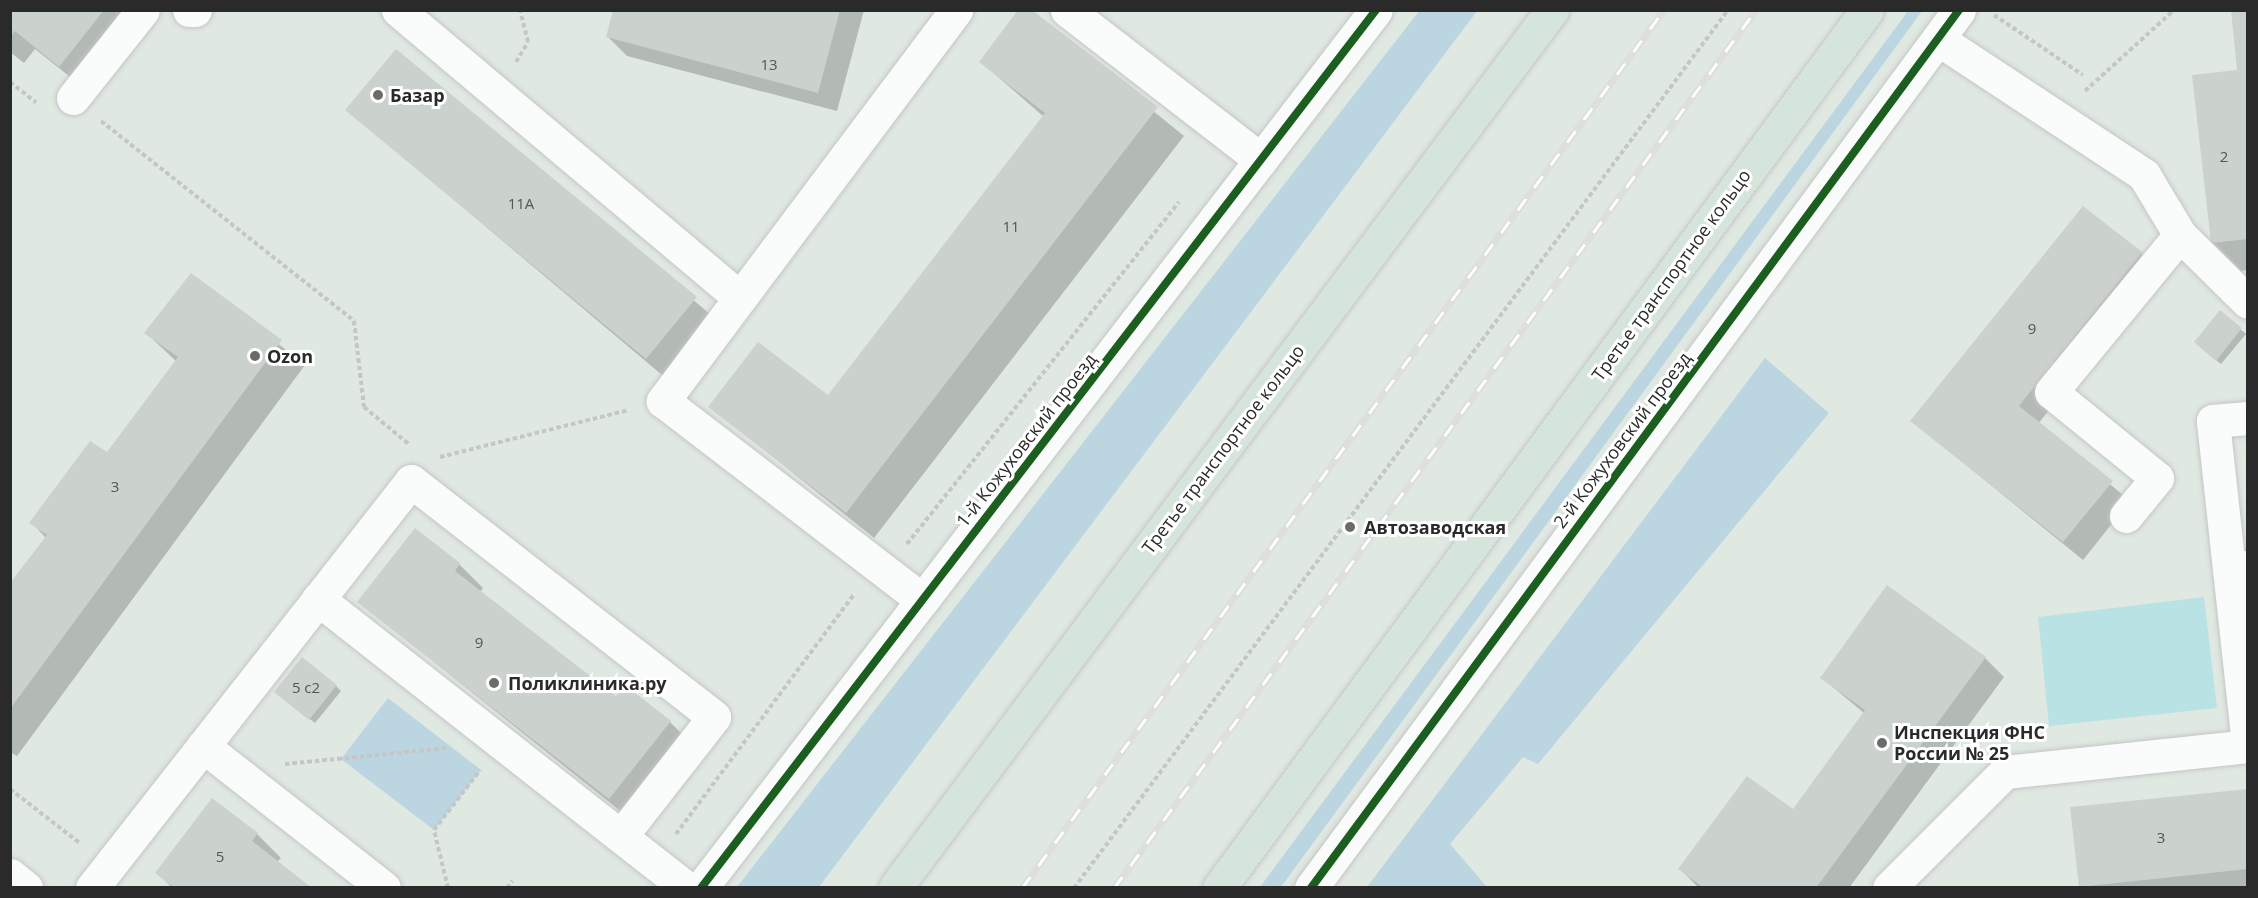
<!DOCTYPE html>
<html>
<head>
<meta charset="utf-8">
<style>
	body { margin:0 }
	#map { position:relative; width:2258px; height:898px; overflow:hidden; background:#e0e8e2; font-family:"Open Sans",sans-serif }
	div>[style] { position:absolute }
	.green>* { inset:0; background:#bbd6e1 }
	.pitch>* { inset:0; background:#b9e2e4 }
	.shadow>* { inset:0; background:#0003 }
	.building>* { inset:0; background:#cbd1cc }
	.path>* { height:4px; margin-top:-2px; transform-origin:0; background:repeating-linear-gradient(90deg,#c5c6c5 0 4.5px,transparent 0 7.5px) }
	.roads { filter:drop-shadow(0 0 2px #c5c6c5) drop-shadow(0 0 2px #c5c6c5) }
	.minor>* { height:33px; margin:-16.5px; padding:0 16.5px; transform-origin:16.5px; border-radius:16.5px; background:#fafcfb }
	.major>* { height:33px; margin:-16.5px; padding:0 16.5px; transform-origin:16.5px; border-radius:16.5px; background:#d5e5dc }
	.rail>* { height:7px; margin-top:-3.5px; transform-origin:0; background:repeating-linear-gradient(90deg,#fff 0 14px,#dedede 0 28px); box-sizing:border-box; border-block:2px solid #dedede }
	.cycleway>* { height:8px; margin:-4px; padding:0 4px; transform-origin:4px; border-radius:4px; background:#1b5e20 }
	.dots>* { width:16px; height:16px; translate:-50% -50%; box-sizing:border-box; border:3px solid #fff; border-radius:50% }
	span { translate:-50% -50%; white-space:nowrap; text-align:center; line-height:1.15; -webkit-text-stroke:6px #fff; paint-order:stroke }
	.number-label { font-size:15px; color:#545654 }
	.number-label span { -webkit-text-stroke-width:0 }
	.poi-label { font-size:18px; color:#2a2a2a; font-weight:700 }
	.left { translate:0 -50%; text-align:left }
	.street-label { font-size:18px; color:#2a2a2a }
	.frame { position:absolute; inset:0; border:12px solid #2a2a2a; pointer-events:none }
</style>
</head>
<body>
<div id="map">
	<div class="green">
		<i style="clip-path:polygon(1420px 10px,1477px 11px,819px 887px,737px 887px)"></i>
		<i style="clip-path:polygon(1908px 11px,1922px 11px,1281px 887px,1260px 887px)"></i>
		<i style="clip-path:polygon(1765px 358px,1829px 413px,1538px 764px,1523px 757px,1450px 844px,1487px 887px,1367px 887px)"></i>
		<i style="clip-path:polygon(388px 698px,481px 770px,434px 830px,341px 759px)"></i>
	</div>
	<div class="pitch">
		<i style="clip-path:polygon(2204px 597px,2217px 708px,2049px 726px,2038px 617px)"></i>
	</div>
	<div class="shadow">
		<i style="clip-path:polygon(10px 10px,121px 10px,130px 20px,79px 84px,35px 49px,24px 63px,10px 52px)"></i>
		<i style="clip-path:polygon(615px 10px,864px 10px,837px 111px,627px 56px,608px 37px)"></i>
		<i style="clip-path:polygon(1029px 10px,1184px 136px,874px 538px,710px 406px,828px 397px,1044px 117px,981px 62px)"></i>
		<i style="clip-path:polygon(2248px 10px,2248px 270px,2241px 271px,2212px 242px)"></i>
		<i style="clip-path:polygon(397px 51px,723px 325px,674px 385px,347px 110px)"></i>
		<i style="clip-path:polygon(2141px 253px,2160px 272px,2038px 424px,2130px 501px,2083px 560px,1912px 421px)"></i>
		<i style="clip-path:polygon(191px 275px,305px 365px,17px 756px,10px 752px,10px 585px,46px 538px,31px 522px,107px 454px,176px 361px,146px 333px)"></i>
		<i style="clip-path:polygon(2220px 312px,2246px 334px,2221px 364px,2200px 347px)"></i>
		<i style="clip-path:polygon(415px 530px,459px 564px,483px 588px,480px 592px,616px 698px,670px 722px,694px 746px,634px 822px,359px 602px)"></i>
		<i style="clip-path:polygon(1985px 658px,2004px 677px,1849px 888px,1699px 888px,1680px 869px,1793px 811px,1864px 713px,1822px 678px)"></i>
		<i style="clip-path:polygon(336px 686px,341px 691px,315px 723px,281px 697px)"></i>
		<i style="clip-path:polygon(2248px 791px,2248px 888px,2080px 886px)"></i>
		<i style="clip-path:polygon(257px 834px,281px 858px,277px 862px,310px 888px,172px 888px,157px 872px)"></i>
	</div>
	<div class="building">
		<i style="clip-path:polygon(10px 10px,104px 10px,59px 67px,15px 31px,10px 37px)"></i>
		<i style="clip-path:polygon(613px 10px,840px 10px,818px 93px,606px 37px)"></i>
		<i style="clip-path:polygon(1018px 10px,1032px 10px,1158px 107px,846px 513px,708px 407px,758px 342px,828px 395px,1045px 113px,979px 62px)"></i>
		<i style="clip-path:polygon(2231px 10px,2248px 10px,2248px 239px,2211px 243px,2192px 75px,2237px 70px)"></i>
		<i style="clip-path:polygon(396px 49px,697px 297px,646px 359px,345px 110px)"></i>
		<i style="clip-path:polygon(2083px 206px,2142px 252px,2019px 406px,2113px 481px,2063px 542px,1910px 421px)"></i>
		<i style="clip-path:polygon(191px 273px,282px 340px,10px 709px,10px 583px,47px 535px,29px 523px,90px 441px,107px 452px,178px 357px,144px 333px)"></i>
		<i style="clip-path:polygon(2220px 310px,2242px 328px,2216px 361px,2194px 342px)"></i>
		<i style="clip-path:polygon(415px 528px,460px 563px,455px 571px,616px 696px,625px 685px,671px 721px,609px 799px,357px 602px)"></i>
		<i style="clip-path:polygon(1887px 585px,1986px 657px,1816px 888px,1704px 888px,1678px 869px,1747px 776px,1793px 809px,1865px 710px,1820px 678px)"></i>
		<i style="clip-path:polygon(302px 657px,337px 685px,309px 720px,274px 692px)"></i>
		<i style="clip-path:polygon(2248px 789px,2248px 869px,2079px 887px,2070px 807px)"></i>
		<i style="clip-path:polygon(212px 798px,258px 833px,252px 841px,312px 888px,174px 888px,155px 873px)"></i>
	</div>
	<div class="path">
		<i style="left:1994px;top:15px;width:107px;rotate:34deg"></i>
		<i style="left:516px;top:62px;width:23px;rotate:-59deg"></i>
		<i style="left:528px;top:42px;width:33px;rotate:-104deg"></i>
		<i style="left:10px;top:82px;width:33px;rotate:38deg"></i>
		<i style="left:2085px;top:91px;width:120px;rotate:-42.3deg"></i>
		<i style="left:101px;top:121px;width:323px;rotate:38.3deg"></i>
		<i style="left:354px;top:321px;width:87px;rotate:83.4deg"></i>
		<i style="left:364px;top:407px;width:60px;rotate:39.6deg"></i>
		<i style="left:440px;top:457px;width:194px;rotate:-14deg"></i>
		<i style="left:907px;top:544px;width:437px;rotate:-51.5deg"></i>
		<i style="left:285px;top:764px;width:164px;rotate:-5.6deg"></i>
		<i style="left:10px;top:789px;width:90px;rotate:37.8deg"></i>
		<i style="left:676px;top:834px;width:299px;rotate:-53.4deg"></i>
		<i style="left:448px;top:888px;width:60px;rotate:-103.6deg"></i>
		<i style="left:434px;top:830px;width:76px;rotate:-52.5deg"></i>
		<i style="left:507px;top:888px;width:9px;rotate:-54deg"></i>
		<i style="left:1074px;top:888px;width:1095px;rotate:-53.32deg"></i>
	</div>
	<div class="roads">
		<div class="minor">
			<i style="left:189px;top:10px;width:6px"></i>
			<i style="left:398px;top:10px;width:447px;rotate:40.1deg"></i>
			<i style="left:740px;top:298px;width:360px;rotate:-53.1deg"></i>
			<i style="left:1067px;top:10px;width:245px;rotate:37.7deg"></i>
			<i style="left:1938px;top:39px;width:247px;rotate:33.4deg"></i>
			<i style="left:2144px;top:175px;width:70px;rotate:59deg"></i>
			<i style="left:2180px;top:235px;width:95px;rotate:44.6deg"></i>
			<i style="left:73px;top:98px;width:112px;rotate:-51.5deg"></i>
			<i style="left:740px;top:298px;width:129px;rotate:126.8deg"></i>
			<i style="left:663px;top:401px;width:327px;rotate:37.5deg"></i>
			<i style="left:2126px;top:516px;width:49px;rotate:-50.8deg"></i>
			<i style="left:2157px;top:478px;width:136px;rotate:-140.9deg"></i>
			<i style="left:2051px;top:392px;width:203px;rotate:-50.6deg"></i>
			<i style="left:2248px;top:567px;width:19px;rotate:174deg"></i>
			<i style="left:2229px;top:569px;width:177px;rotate:83.8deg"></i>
			<i style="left:2229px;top:569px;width:149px;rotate:-96.2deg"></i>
			<i style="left:2213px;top:421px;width:35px;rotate:-5deg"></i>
			<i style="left:318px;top:599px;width:469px;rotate:38.1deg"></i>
			<i style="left:203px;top:746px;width:230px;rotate:38.1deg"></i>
			<i style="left:10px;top:875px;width:21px;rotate:39deg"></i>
			<i style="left:92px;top:888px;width:517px;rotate:-51.91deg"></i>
			<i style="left:411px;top:481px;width:384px;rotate:37.9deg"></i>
			<i style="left:714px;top:717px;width:151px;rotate:128deg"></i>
			<i style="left:701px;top:888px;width:1107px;rotate:-52.45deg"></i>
			<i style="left:1311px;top:888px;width:1091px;rotate:-53.57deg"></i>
			<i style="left:1889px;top:888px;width:164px;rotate:-45deg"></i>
			<i style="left:2005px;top:772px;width:244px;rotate:-6.1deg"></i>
		</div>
		<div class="major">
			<i style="left:895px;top:888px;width:1097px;rotate:-53.19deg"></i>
			<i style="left:1219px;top:888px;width:1091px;rotate:-53.57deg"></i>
		</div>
	</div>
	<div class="rail">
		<i style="left:1022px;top:888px;width:1088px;rotate:-53.83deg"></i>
		<i style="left:1114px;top:888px;width:1088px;rotate:-53.83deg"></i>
	</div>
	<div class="cycleway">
		<i style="left:701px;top:888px;width:1107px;rotate:-52.45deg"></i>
		<i style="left:1311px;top:888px;width:1091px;rotate:-53.57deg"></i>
	</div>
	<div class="dots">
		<i style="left:378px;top:95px;background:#6a6c6a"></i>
		<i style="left:255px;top:356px;background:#6a6c6a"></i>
		<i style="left:1350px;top:527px;background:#6a6c6a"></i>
		<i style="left:494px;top:683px;background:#6a6c6a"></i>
		<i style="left:1882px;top:743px;background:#6a6c6a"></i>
	</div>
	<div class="number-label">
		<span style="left:769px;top:65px">13</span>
		<span style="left:2224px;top:157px">2</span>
		<span style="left:521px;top:204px">11А</span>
		<span style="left:1011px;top:227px">11</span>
		<span style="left:2032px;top:329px">9</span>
		<span style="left:115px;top:487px">3</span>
		<span style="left:479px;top:643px">9</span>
		<span style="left:306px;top:688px">5 с2</span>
		<span style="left:2161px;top:838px">3</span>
		<span style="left:220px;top:857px">5</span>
	</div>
	<div class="poi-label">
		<span class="left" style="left:390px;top:95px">Базар</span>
		<span class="left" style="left:267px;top:356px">Ozon</span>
		<span class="left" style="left:1364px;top:527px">Автозаводская</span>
		<span class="left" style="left:508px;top:683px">Поликлиника.ру</span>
		<span class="left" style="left:1894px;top:743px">Инспекция ФНС<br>России № 25</span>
	</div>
	<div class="street-label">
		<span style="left:1671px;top:275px;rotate:-54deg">Третье транспортное кольцо</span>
		<span style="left:1026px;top:440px;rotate:-52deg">1-й Кожуховский проезд</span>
		<span style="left:1622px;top:440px;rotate:-53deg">2-й Кожуховский проезд</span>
		<span style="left:1223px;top:449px;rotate:-53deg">Третье транспортное кольцо</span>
	</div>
	<div class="frame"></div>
</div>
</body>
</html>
